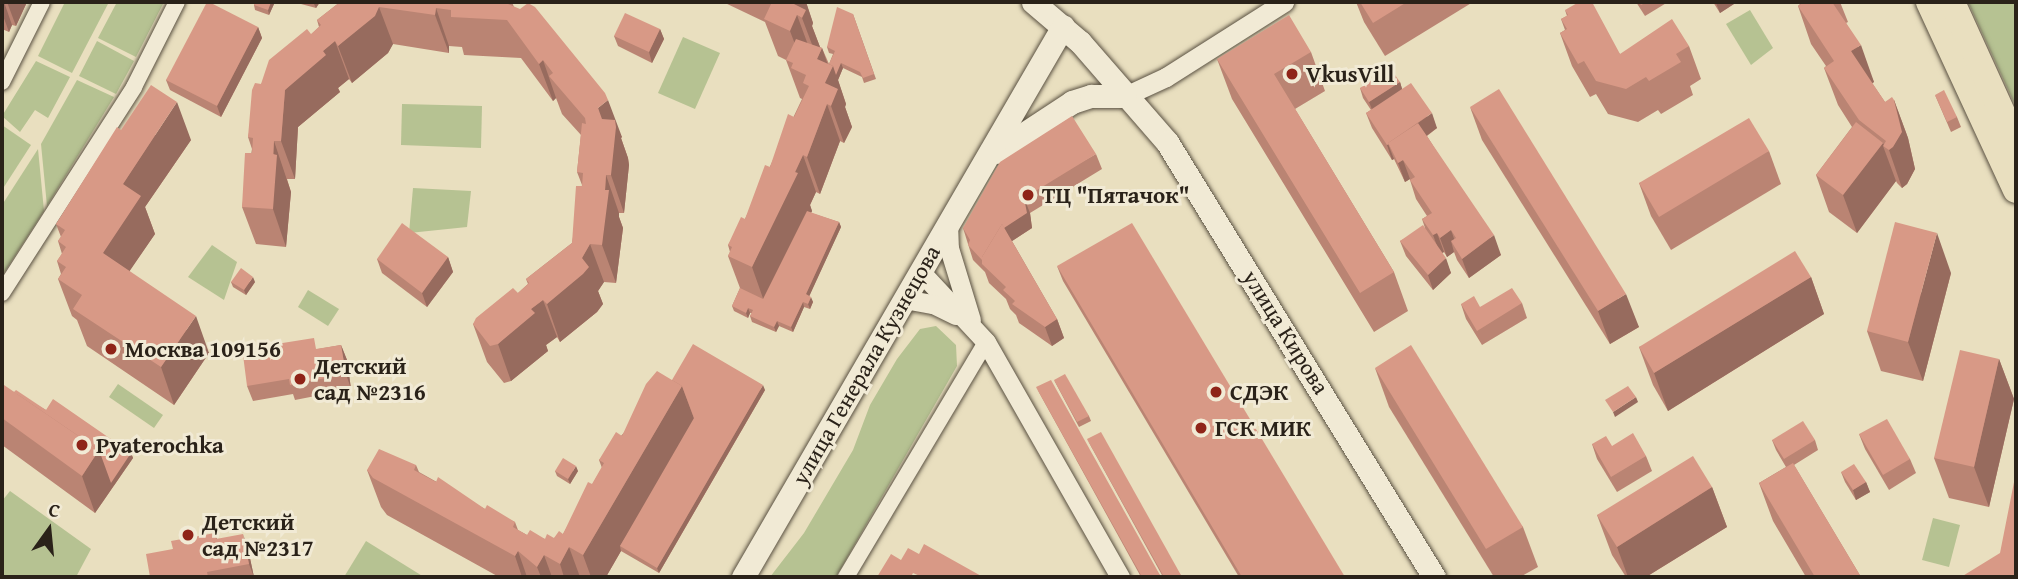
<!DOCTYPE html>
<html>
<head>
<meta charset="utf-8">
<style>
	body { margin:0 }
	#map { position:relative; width:2018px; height:579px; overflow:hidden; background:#e9dfbf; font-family:"Gentium Book Plus",serif }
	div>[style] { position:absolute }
	.green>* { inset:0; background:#b6c292 }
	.roads { filter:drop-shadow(0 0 2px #5a5142) drop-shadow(0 0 2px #5a5142) }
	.minor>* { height:16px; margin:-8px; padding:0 8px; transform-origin:8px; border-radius:8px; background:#f1ead5 }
	.tertiary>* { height:19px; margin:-9.5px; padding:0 9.5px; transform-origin:9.5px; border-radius:9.5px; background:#f1ead5 }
	.secondary>* { height:23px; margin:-11.5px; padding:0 11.5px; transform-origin:11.5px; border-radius:11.5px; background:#f1ead5 }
	.primary>* { height:26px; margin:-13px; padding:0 13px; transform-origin:13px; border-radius:13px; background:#e9dfbf }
	.wall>* { inset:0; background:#ba8473 }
	.shaded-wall>* { inset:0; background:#976b5e }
	.building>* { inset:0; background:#d89986 }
	.dots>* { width:19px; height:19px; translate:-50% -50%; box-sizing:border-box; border:4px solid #f1ead5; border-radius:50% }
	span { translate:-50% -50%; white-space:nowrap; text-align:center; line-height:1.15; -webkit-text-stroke:6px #f1ead5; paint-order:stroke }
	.poi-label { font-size:23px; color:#2a2219; font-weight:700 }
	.left { translate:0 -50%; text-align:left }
	.street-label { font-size:23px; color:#2a2219 }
	.frame { position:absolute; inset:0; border:4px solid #2a2219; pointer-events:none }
	.north { position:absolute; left:14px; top:495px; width:70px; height:70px; -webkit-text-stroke:5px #f1ead5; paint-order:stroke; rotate:15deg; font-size:19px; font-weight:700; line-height:28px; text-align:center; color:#2a2219 }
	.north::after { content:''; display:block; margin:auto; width:24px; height:32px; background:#2a2219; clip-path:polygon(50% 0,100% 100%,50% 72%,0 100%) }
</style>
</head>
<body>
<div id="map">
	<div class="green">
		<i style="clip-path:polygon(65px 2px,109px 2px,72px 73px,38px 56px)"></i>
		<i style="clip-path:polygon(117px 2px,164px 2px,136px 57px,98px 38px)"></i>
		<i style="clip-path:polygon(1968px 2px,2016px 2px,2016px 107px)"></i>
		<i style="clip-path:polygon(1750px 10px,1773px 48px,1751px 65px,1726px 24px)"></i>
		<i style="clip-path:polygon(683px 37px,720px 53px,695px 109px,658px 93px)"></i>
		<i style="clip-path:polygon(97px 41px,134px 61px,116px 94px,79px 76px)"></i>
		<i style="clip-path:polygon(36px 61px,70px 77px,48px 118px,35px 110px,20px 132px,2px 116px)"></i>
		<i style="clip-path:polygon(77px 80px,114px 97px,47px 206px,41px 144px)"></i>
		<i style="clip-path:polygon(402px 104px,482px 106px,481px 148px,401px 145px)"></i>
		<i style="clip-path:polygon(2px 125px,31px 145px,2px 190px)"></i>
		<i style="clip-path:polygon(38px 149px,44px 211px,2px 276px,2px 205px)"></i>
		<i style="clip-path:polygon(413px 188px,471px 191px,467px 227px,409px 233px)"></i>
		<i style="clip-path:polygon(212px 245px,237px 262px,224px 300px,188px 277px)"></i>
		<i style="clip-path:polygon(308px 290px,339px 309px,328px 326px,298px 307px)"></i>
		<i style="clip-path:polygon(936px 326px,956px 345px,957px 366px,836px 577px,770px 577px,804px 533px,853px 450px,870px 405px,897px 359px,920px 329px)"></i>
		<i style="clip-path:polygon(118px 384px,163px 415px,154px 428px,109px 397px)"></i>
		<i style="clip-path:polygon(10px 491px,91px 549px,76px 577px,2px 577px,2px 501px)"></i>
		<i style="clip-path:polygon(1933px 518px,1960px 525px,1949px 567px,1922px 560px)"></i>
		<i style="clip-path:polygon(366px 541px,424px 577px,344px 577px)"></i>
	</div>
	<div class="roads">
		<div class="minor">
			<i style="left:2px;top:82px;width:89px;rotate:-63.4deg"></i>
			<i style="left:2px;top:293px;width:245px;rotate:-57.3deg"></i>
			<i style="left:134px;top:87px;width:95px;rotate:-63.2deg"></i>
			<i style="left:846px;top:577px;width:274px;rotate:-59.2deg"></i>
		</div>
		<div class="tertiary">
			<i style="left:1125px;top:96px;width:45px;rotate:-24.9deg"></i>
			<i style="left:1166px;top:77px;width:140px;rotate:-32.4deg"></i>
			<i style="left:948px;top:222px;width:26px;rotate:88deg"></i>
			<i style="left:949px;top:248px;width:75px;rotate:73deg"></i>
			<i style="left:920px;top:271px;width:97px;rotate:47.1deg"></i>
			<i style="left:986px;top:342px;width:271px;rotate:60.3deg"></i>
			<i style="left:904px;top:299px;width:29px;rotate:10deg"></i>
			<i style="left:933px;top:304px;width:25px;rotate:26deg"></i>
		</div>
		<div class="secondary">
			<i style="left:1033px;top:2px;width:62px;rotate:40.4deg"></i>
			<i style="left:1080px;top:42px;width:133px;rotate:49deg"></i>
			<i style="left:1167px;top:142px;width:510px;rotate:58.46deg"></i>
			<i style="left:996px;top:152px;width:91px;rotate:-33.3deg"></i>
			<i style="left:1072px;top:102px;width:20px;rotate:-18deg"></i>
			<i style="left:1091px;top:96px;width:34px"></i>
			<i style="left:743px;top:577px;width:637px;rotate:-59.85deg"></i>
		</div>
		<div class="primary">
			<i style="left:1929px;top:2px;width:207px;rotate:65.2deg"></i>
			<i style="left:1952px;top:2px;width:155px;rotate:65.6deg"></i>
		</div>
	</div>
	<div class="wall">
		<i style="clip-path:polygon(2px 2px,27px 2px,16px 26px,12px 25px,9px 32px,2px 29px)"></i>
		<i style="clip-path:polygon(255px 2px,273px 2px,274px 4px,269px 15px,255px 10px,254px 5px)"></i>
		<i style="clip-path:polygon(300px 2px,320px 2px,316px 8px,301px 4px)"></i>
		<i style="clip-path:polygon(340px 2px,512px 2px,514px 7px,622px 137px,621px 138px,628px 158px,629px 165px,624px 213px,619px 213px,619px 217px,623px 228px,616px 283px,604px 282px,598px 291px,603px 304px,597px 312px,560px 342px,557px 337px,546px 345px,548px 351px,511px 381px,504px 383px,487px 362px,473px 324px,518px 293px,528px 284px,526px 279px,572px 243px,582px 185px,577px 172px,581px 135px,562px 114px,556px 98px,553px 101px,521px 58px,464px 55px,462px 47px,449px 46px,449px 53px,393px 44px,388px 53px,352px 83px,349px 79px,338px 88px,340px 92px,298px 127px,295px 179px,287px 179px,291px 192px,286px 247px,256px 244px,242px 207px,252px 149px,248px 137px,261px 84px,319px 27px,317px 20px)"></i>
		<i style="clip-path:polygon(723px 2px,806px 2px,813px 23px,812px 26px,820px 47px,822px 48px,829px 64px,833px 54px,829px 53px,827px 47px,853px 14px,876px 79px,864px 83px,862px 77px,843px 68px,838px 80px,846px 104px,845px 107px,852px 127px,844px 143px,840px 141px,820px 194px,816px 192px,810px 205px,812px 211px,811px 213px,839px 222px,841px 227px,809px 296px,813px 302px,810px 309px,804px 307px,793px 332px,779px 326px,776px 332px,752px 322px,750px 316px,752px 313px,750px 313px,748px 318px,734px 311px,732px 306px,740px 288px,728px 256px,730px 252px,728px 245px,745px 219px,802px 99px,800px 98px,786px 60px,778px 56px,765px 22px)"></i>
		<i style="clip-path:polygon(1356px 2px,1473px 2px,1385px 56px,1364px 22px)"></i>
		<i style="clip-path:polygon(1636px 2px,1668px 2px,1645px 16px)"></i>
		<i style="clip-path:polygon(1713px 2px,1737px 2px,1720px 13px)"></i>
		<i style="clip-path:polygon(1799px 2px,1840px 2px,1848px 22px,1846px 23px,1874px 82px,1872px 83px,1885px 102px,1894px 100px,1908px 138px,1915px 169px,1907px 184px,1902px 188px,1897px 183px,1896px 181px,1857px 233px,1829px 212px,1816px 175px,1852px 127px,1838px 105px,1824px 68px,1826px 66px,1811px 44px,1798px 6px,1800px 4px)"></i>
		<i style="clip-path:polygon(1565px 10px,1620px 54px,1689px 46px,1701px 79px,1690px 86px,1693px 95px,1661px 114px,1658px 110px,1638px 122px,1608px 114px,1596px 94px,1590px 97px,1572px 66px,1560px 33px,1565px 30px,1561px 19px,1567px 16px)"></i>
		<i style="clip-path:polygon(258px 27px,262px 38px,221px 117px,170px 90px,166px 80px)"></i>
		<i style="clip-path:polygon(660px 29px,664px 39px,652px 63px,618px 46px,614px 36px)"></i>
		<i style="clip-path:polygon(1311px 52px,1325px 91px,1295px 109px,1394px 272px,1408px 311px,1374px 332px,1232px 99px,1217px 59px)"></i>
		<i style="clip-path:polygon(1400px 82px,1402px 89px,1437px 128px,1427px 136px,1501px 255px,1469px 278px,1457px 260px,1454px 252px,1447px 257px,1444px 252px,1442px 253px,1451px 273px,1433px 290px,1406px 256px,1400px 241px,1425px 228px,1422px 219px,1427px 216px,1416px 199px,1410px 180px,1410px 179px,1405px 182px,1394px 159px,1392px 160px,1372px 128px,1366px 113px,1371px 110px,1363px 98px,1360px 88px)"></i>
		<i style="clip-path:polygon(1935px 95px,1957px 117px,1961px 127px,1951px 132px)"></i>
		<i style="clip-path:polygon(1470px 107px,1639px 327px,1610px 344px,1482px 140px)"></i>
		<i style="clip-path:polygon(121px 130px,191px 140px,145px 207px,155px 234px,129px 271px,209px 353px,174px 405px,87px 346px,77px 320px,72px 316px,58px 279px,61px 274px,57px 261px,62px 254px,58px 241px,61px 237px,56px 224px)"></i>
		<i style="clip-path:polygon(1769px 151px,1781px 184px,1671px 250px,1651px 216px,1639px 183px)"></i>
		<i style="clip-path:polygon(1096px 154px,1102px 169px,1030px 213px,1032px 228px,1012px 241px,1057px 319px,1064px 338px,1052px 346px,1019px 323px,1016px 315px,1010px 309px,1006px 299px,989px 283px,985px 272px,973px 260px,963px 228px)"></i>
		<i style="clip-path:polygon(448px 257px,453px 272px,427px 307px,382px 273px,377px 259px)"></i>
		<i style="clip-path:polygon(1057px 266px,1345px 577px,1239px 577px,1063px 281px)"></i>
		<i style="clip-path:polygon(1951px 273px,1923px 381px,1881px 371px,1867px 331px)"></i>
		<i style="clip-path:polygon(1811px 277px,1824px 314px,1668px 411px,1653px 385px,1639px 347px)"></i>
		<i style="clip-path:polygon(231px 282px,255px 282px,246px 295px,233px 287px)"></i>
		<i style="clip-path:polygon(1522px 303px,1527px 318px,1482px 345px,1466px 319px,1461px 304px,1480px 307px)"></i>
		<i style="clip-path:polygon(341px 345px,347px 360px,351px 389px,295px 400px,293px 394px,253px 401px,247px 386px,271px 351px,318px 349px)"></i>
		<i style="clip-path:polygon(1999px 359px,2014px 399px,1989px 507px,1949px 498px,1934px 458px)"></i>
		<i style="clip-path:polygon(1375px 368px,1523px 527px,1538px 567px,1520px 577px,1494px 577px,1389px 407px)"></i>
		<i style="clip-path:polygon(672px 380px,765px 390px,659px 573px,621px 551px,606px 577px,499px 577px,387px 515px,381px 507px,367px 470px,416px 465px,419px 472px,485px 509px,515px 522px,518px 530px,527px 535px,545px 539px,554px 538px,563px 534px,602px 468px,599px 460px)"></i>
		<i style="clip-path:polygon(1054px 380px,1089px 416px,1091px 421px,1079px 427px)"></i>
		<i style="clip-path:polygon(1036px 387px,1161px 577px,1141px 577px)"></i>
		<i style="clip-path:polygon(2px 389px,14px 392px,46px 410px,131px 453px,133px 458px,95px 513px,2px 445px)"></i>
		<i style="clip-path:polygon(1859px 434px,1910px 459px,1916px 473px,1889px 490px,1865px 449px)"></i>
		<i style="clip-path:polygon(1087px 439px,1182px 577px,1163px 577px)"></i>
		<i style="clip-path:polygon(1772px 440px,1815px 440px,1818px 450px,1794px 465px,1861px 577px,1806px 577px,1773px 521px,1759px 483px,1786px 467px,1776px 450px)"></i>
		<i style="clip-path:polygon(1592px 444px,1612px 446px,1646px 456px,1652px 471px,1617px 492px,1597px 459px)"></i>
		<i style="clip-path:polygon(555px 471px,578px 471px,570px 484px,557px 476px)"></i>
		<i style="clip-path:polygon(1841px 472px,1866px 482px,1870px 492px,1856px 500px,1845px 482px)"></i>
		<i style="clip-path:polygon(1712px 487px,1727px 527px,1646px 577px,1626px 577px,1612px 555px,1597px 515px)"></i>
		<i style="clip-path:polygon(215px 533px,217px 539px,248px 549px,254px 577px,150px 577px,173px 549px)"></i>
	</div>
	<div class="shaded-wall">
		<i style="clip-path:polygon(2px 2px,4px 2px,12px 25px,9px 32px,2px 13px)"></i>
		<i style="clip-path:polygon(7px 2px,27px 2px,16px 26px)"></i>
		<i style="clip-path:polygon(271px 2px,273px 2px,274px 4px,269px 15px,268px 10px)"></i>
		<i style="clip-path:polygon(313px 2px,320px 2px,316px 8px)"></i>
		<i style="clip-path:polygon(792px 2px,806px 2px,813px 23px,812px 26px,820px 47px,816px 55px,802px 18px,797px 15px,811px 53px,804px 68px,790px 31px)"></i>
		<i style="clip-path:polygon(1718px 2px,1737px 2px,1720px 13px,1716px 3px)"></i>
		<i style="clip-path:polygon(379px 7px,393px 44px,388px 53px,352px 83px,338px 46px)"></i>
		<i style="clip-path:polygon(436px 8px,449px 46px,449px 53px,435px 15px)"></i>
		<i style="clip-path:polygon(258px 27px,262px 38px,221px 117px,217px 106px)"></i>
		<i style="clip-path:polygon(660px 29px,664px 39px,652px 63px,649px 52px)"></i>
		<i style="clip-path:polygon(335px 41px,349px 79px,338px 88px,340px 92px,298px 127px,295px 179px,281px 141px,285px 90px,323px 51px)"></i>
		<i style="clip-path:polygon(1861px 45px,1874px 82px,1865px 88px,1851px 51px)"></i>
		<i style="clip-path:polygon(822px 48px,830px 71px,833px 66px,841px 63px,843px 68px,838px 80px,846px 104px,845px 107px,852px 127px,844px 143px,831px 106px,817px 59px)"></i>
		<i style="clip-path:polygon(543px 60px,556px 98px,553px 101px,539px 64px)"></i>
		<i style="clip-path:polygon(1400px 82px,1403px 92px,1373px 112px,1369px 102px)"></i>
		<i style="clip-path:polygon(608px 100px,622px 137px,621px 138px,628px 158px,629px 165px,624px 213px,611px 175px,598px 108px)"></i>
		<i style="clip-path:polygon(1894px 100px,1908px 138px,1915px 169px,1907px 184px,1902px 188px,1889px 150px)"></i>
		<i style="clip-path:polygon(177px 102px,191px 140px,145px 207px,155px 234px,116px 291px,103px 253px,123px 184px)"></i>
		<i style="clip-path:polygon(827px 104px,840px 141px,820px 194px,807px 157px)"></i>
		<i style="clip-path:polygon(1432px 113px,1437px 128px,1396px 158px,1389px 144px)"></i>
		<i style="clip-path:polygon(274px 141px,291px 192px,286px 247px,273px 209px)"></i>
		<i style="clip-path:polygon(1883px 143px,1885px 147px,1883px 146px,1896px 181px,1857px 233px,1843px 195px)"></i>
		<i style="clip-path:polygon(1388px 144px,1394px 159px,1392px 160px,1387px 145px)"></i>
		<i style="clip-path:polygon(803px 155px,816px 192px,810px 205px,812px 211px,765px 304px,752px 267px)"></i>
		<i style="clip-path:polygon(1403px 160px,1410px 179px,1405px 182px,1398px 163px)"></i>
		<i style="clip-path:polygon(606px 175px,619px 213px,619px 217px,623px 228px,616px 283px,602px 245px)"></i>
		<i style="clip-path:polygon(1024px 198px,1030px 213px,1032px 228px,1009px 243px,1004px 228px)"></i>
		<i style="clip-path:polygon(839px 222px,841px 227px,808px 299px,806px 294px)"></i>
		<i style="clip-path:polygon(1451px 230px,1458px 250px,1451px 241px,1454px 252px,1447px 257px,1440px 238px)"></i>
		<i style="clip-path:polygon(1437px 233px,1444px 252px,1440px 254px,1433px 235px)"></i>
		<i style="clip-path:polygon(1937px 233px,1951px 273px,1923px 381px,1908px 342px)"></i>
		<i style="clip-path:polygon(1494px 235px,1501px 255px,1469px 278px,1462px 259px)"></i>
		<i style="clip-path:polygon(590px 244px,604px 282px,598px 291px,603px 304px,597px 312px,560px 342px,547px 304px,582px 258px)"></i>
		<i style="clip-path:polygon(448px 257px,453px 272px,427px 307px,422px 293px)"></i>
		<i style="clip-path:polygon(1446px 258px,1451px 273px,1433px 290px,1428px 275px)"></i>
		<i style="clip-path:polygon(253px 277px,255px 282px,246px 295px,244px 290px)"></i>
		<i style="clip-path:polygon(1811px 277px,1824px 314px,1668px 411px,1654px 373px)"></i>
		<i style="clip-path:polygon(1626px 294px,1639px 327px,1610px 344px,1598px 311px)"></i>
		<i style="clip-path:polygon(811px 297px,813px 302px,810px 309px,808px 304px)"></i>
		<i style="clip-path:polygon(543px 300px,557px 337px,546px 345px,548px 351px,511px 381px,498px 344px,531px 309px)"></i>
		<i style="clip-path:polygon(803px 302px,804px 307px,793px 332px,791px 327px)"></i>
		<i style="clip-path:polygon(748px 308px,750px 313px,748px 318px,746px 313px)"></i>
		<i style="clip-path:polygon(196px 316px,209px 353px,174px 405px,161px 367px)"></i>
		<i style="clip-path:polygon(1057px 319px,1064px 338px,1052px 346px,1045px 327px)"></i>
		<i style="clip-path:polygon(777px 321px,779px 326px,776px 332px,774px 327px)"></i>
		<i style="clip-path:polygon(341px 345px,347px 360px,351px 389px,346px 374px)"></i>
		<i style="clip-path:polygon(1999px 359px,2014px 399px,1989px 507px,1974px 467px)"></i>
		<i style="clip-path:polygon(763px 385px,765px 390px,659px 573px,657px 568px)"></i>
		<i style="clip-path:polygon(682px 386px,696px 424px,620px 546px,621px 551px,606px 577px,591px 577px,583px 555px)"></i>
		<i style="clip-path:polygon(1636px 397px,1638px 402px,1615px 417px,1613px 412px)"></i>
		<i style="clip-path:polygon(99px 450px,131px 453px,133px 458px,95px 513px,82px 476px)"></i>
		<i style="clip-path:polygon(576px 466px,578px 471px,570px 484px,568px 479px)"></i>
		<i style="clip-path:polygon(1866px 482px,1870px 492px,1856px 500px,1853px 490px)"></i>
		<i style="clip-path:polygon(1712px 487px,1727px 527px,1646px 577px,1628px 577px,1617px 547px)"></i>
		<i style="clip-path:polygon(243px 534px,248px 549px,254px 577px,249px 564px)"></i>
		<i style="clip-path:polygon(569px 547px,580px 577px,564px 577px,560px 564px)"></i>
		<i style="clip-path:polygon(518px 551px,527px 577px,522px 577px,515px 556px)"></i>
		<i style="clip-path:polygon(544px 555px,552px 577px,541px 577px,537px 567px)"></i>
	</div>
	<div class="building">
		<i style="clip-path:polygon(207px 2px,209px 2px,258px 27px,217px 106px,166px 80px)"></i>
		<i style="clip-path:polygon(255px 2px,271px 2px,268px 10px,254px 5px)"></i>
		<i style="clip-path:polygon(340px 2px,508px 2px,508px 4px,520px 9px,528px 3px,535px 7px,605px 93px,608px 100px,598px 108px,602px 119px,615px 120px,616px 127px,611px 175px,606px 175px,605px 190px,609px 190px,602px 245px,590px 244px,582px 258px,589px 267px,583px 274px,547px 304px,543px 300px,531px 309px,535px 313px,498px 344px,490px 346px,473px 324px,476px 318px,513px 288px,518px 293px,529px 283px,526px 279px,572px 243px,576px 186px,582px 186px,583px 173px,577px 172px,582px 123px,586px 124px,585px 118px,549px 76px,553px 73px,543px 60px,539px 64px,507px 20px,451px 17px,451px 10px,436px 8px,435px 15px,379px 7px,375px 16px,338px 46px,335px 41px,323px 51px,326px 55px,285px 90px,281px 141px,274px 141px,273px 154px,277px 155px,273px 209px,242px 207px,245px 153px,252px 153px,253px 138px,248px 137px,252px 90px,255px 83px,261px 84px,269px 60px,307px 29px,311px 34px,321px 25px,317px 20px)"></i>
		<i style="clip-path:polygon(772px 2px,792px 2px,792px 3px,806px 10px,802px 18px,797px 15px,790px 31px,764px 19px)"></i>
		<i style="clip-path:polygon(1360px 2px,1407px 2px,1373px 23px)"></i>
		<i style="clip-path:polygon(1579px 2px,1592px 2px,1620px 54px,1672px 19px,1689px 46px,1676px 54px,1681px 62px,1649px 81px,1646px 77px,1626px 89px,1596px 81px,1584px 61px,1578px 64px,1560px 33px,1567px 29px,1561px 19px,1568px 15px,1565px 10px)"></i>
		<i style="clip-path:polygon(1639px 2px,1647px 2px,1641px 5px)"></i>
		<i style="clip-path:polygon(1804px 2px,1832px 2px,1861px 45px,1851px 51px,1885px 102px,1892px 97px,1894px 100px,1902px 132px,1893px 147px,1889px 150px,1883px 146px,1886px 141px,1859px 120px,1824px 68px,1834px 61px,1798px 6px)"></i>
		<i style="clip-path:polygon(837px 7px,853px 14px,874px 74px,863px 78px,860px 72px,841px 63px,836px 75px,833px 66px,829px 64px,835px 51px,827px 47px)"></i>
		<i style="clip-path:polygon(625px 13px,660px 29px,649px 52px,614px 36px)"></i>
		<i style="clip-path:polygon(1289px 15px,1311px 52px,1274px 74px,1394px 272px,1360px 293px,1217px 59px)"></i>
		<i style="clip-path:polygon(796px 39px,822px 48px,817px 59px,833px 66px,825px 83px,838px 89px,831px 106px,827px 104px,807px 157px,803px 155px,795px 172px,798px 173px,752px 267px,728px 256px,732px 247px,728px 245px,741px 217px,745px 219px,765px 165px,770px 167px,788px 114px,794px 117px,809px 86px,803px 83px,806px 75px,791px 68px,793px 63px,786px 60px)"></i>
		<i style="clip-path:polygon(1390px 68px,1400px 82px,1369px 102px,1360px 88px)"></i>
		<i style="clip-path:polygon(1411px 83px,1432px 113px,1388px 143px,1389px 144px,1387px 145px,1366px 113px)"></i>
		<i style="clip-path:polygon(151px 85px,177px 102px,123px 184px,141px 196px,103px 253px,196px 316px,161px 367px,73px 309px,82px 295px,58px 279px,66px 267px,57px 261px,66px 247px,58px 241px,65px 230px,56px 224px,117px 127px,121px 130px)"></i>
		<i style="clip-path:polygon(1499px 89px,1626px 294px,1598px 311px,1470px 107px)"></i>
		<i style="clip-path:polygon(1944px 90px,1957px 117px,1947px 122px,1935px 95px)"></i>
		<i style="clip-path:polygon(1072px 116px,1096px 154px,1024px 198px,1027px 213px,1004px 228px,1002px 224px,982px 257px,982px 260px,968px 245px,970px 240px,963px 228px,1000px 162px)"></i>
		<i style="clip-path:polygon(1749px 118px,1769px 151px,1659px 217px,1639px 183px)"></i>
		<i style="clip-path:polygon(1856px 122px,1883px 143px,1843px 195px,1816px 175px)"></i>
		<i style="clip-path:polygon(1418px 123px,1494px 235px,1462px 259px,1451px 241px,1456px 238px,1451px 230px,1440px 238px,1437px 233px,1433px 235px,1422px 219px,1432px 213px,1410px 180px,1415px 177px,1403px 160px,1398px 163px,1388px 143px)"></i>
		<i style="clip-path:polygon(807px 211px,839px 222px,806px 294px,811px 297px,808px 304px,803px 302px,791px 327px,777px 321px,774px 327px,750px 316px,753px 310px,748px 308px,746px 313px,732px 306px,740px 288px,763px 299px)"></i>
		<i style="clip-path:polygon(1895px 222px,1937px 233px,1908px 342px,1867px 331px)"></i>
		<i style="clip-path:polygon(402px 223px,448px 257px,422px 293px,377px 259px)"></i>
		<i style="clip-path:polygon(1132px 223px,1345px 577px,1242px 577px,1057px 266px)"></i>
		<i style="clip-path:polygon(1002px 224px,1057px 319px,1045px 327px,1012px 304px,1015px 301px,1003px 290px,1006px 287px,982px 264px,982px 257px)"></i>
		<i style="clip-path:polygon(1423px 225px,1446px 258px,1428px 275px,1400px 241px)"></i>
		<i style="clip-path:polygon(1795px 251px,1811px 277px,1654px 373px,1639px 347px)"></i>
		<i style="clip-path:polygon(241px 268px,253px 277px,244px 290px,231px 282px)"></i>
		<i style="clip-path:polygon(1512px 288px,1522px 303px,1477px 331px,1461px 304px,1474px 296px,1480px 307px)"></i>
		<i style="clip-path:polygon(314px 338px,316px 349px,341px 345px,346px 374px,290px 385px,289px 379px,247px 386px,243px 355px,271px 351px,270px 345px)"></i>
		<i style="clip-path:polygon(693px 344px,763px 385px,657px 568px,620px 546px,694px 418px,682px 386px,672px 380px)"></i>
		<i style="clip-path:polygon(1411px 345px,1523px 527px,1486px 549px,1375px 368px)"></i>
		<i style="clip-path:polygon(1960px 350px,1999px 359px,1974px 467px,1934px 458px)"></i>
		<i style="clip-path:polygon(657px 371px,682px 386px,583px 555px,569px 547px,560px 564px,544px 555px,537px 567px,518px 551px,515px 556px,373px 478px,367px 470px,379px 449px,416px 465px,414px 470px,436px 482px,438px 477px,485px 509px,487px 505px,515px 522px,513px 527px,527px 535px,530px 530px,545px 539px,547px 534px,554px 538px,559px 531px,563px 534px,588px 482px,592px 484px,604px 463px,599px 460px,616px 432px,622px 436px,646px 384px)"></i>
		<i style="clip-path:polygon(1065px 374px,1089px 416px,1077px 422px,1054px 380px)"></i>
		<i style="clip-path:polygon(1051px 380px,1161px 577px,1142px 577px,1036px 387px)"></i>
		<i style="clip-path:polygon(4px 385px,99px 450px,82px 476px,2px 418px,2px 389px)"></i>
		<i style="clip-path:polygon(1628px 386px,1636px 397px,1613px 412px,1605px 400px)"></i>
		<i style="clip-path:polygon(16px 390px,46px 410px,53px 399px,131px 453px,111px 483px,99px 450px,14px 392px)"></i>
		<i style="clip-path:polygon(1887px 419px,1910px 459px,1883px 475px,1859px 434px)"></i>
		<i style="clip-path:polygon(1803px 421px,1815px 440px,1784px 459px,1772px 440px)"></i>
		<i style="clip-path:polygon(1101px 432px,1182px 577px,1164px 577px,1087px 439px)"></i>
		<i style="clip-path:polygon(1633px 433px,1646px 456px,1611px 477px,1592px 444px,1606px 436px,1612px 446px)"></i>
		<i style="clip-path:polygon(1693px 456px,1712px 487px,1617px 547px,1597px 515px)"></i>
		<i style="clip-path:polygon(563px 458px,576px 466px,568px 479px,555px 471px)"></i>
		<i style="clip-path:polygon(1793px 463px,1861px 577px,1815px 577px,1759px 483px)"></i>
		<i style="clip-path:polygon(1854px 464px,1866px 482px,1853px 490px,1841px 472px)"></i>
		<i style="clip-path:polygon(2016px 472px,2016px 577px,1961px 577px,2000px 553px)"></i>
		<i style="clip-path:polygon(215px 533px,216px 539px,243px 534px,249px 564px,207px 572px,208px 577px,194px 577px,194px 575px,183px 577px,150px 577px,146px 554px,173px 549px,171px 541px)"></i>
		<i style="clip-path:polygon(924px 544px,983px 577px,922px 577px,913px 573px,911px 577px,877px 577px,891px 554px,901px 560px,908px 548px,919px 554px)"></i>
	</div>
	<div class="dots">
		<i style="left:1292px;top:74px;background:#8f2418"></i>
		<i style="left:1028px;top:195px;background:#8f2418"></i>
		<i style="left:111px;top:349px;background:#8f2418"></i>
		<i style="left:300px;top:379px;background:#8f2418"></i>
		<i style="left:1216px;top:392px;background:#8f2418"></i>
		<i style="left:1201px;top:428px;background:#8f2418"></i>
		<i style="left:82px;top:445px;background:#8f2418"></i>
		<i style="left:188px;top:535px;background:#8f2418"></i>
	</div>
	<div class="poi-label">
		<span class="left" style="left:1306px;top:74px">VkusVill</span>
		<span class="left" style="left:1042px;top:195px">ТЦ "Пятачок"</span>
		<span class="left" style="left:125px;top:349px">Москва 109156</span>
		<span class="left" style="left:314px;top:379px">Детский<br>сад №2316</span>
		<span class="left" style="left:1230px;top:392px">СДЭК</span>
		<span class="left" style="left:1215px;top:428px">ГСК МИК</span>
		<span class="left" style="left:96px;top:445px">Pyaterochka</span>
		<span class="left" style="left:202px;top:535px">Детский<br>сад №2317</span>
	</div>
	<div class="street-label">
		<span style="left:1286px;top:332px;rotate:58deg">улица Кирова</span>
		<span style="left:866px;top:365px;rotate:-60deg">улица Генерала Кузнецова</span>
	</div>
	<div class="frame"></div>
	<div class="north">С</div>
</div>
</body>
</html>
